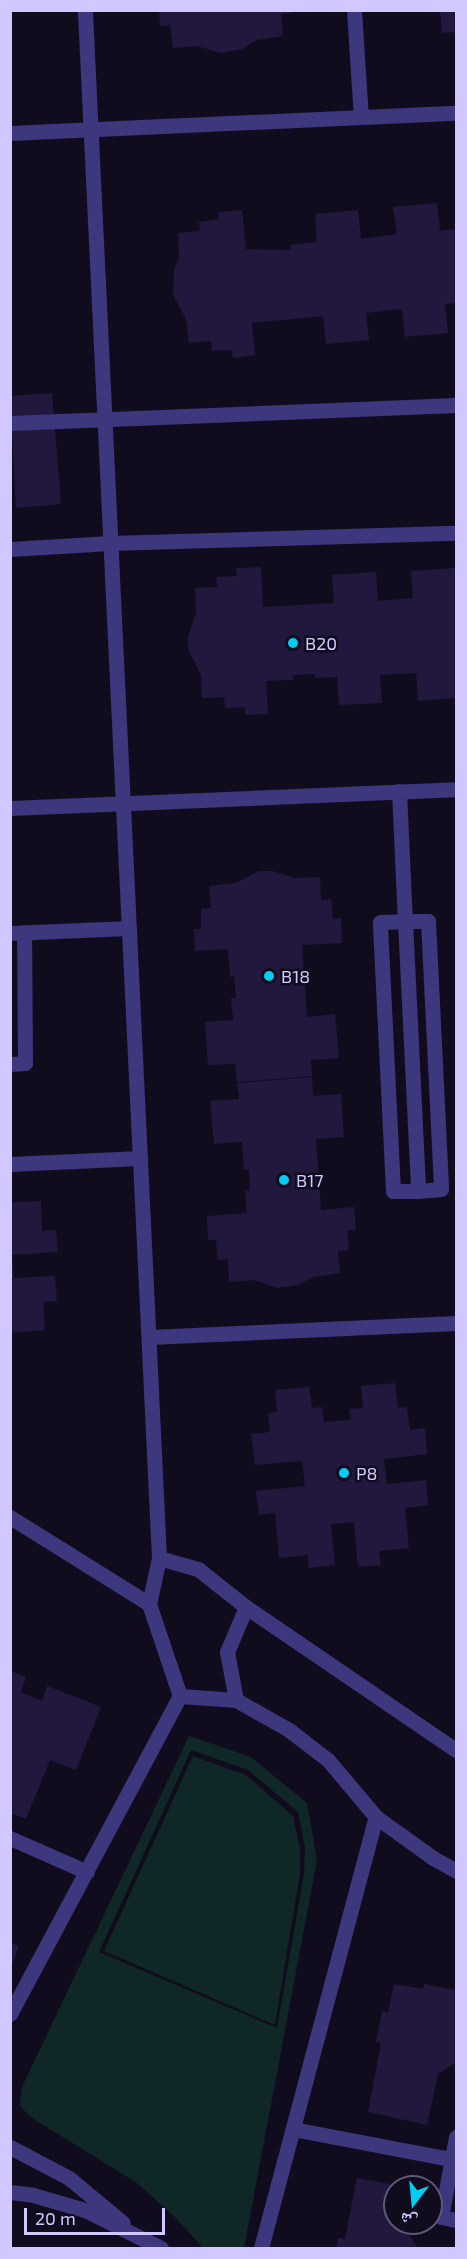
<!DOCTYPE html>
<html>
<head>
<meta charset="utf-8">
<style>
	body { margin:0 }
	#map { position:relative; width:467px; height:2259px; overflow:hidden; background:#100c1e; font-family:"Exo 2","Noto Naskh Arabic",sans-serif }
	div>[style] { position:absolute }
	.green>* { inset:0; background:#0f2727 }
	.building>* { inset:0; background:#22183e }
	.minor>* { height:15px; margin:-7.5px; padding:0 7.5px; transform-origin:7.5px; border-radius:7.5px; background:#3d377d }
	.dots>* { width:16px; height:16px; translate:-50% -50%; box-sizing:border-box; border:3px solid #100c1e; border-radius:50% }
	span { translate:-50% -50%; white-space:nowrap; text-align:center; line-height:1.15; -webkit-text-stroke:5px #100c1e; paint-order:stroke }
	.poi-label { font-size:18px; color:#d2c8ff }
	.left { translate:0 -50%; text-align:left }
	.frame { position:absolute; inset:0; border:12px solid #d2c8ff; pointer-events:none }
	.north { position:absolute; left:383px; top:2175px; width:60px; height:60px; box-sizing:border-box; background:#100c1e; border:2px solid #5e5778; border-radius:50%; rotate:196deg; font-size:16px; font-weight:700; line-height:24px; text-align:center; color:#d2c8ff }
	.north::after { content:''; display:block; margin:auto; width:21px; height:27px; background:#01cdf2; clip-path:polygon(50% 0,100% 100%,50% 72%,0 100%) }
	.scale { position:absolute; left:24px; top:2208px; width:141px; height:27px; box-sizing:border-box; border:3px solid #d2c8ff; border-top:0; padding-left:8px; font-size:18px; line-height:21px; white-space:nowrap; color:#d2c8ff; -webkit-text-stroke:4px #100c1e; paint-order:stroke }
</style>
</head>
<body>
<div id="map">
	<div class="green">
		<i style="clip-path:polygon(evenodd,189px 1736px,251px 1757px,307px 1803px,317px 1860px,244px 2248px,203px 2248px,177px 2219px,137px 2183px,32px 2118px,20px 2106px,22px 2087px,189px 1736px,191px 1750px,248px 1770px,298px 1812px,305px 1848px,304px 1874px,277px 2028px,99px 1952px,191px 1750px)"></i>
		<i style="clip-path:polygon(193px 1756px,246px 1775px,293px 1816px,300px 1849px,300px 1874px,275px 2025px,104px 1951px)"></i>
	</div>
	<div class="building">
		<i style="clip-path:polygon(159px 10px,291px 10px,291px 13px,281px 14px,283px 36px,257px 40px,242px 49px,221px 53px,197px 46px,173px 48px,170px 25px,160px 26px)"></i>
		<i style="clip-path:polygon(440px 10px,456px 10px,456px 32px,442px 33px)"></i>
		<i style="clip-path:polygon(437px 203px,440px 231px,456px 229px,456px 303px,445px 304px,448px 333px,405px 337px,402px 309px,366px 313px,369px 340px,326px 344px,323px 316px,252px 323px,255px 355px,233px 358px,232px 350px,212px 351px,211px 341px,189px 343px,186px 319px,173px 294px,174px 271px,179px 257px,178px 233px,200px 231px,199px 222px,219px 219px,218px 212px,242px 210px,246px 249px,291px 250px,290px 245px,317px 242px,315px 214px,358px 210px,361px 239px,397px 234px,393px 207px)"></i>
		<i style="clip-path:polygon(52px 393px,61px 504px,16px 508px,10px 396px)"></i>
		<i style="clip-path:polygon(261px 567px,263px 607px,334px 603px,332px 575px,376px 572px,378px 601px,413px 598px,411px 571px,455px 568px,456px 698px,418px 701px,416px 673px,380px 675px,382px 703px,339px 705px,337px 677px,315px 678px,315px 674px,293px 675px,293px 680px,266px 681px,268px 714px,245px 715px,245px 707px,225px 708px,224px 697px,202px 698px,201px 675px,188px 649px,188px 637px,196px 613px,195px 588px,217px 587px,216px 577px,237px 576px,236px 568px)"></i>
		<i style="clip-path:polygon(259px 871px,272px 871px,295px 878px,320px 877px,321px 900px,331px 899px,333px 919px,341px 918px,342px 943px,302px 945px,307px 1017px,335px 1014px,339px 1058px,311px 1060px,312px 1076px,237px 1082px,235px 1064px,208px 1065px,205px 1022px,233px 1020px,231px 998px,236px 998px,234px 976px,230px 977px,228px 949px,195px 951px,194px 929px,201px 929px,201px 909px,211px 908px,209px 886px,236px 883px)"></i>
		<i style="clip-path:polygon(312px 1077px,313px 1096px,341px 1094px,344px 1137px,316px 1139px,321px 1210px,354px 1207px,356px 1230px,347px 1230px,349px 1250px,338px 1251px,340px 1273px,313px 1277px,298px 1285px,277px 1288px,254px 1280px,229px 1282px,228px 1259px,218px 1260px,216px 1240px,208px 1240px,207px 1216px,247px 1213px,245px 1191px,250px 1191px,249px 1169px,244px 1170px,242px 1142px,214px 1144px,210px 1101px,239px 1099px,237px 1083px)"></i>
		<i style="clip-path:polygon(41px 1201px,42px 1231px,56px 1230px,58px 1252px,12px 1255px,14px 1278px,55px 1276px,57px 1301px,43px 1302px,45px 1330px,10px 1333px,10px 1202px)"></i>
		<i style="clip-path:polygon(395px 1383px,398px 1408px,407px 1407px,410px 1430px,425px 1428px,427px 1454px,384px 1459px,387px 1484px,426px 1480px,428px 1505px,405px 1508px,409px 1548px,379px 1551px,381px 1565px,358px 1567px,354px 1522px,331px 1524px,335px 1565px,309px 1568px,308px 1555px,279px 1558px,275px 1513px,259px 1515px,256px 1491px,305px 1486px,302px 1461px,255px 1465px,251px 1434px,270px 1432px,268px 1413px,277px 1412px,275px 1390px,309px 1387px,312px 1408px,322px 1407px,324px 1422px,351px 1420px,349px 1409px,363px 1408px,361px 1386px)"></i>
		<i style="clip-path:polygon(10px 1671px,26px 1677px,21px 1692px,42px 1701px,47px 1686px,101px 1707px,76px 1770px,50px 1760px,26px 1819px,10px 1813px)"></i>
		<i style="clip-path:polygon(10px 1943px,19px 1946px,11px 1968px,10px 1968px)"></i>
		<i style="clip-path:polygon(394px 1984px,423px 1989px,424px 1984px,456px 1990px,456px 2062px,438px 2074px,427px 2125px,368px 2112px,381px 2043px,376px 2042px,382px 2011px,388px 2012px)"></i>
		<i style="clip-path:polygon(357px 2178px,395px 2185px,395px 2223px,410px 2223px,408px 2234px,418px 2248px,336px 2248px,338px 2238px,345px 2239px)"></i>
	</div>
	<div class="minor">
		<i style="left:354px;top:10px;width:107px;rotate:86.3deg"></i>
		<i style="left:10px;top:133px;width:446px;rotate:-2.6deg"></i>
		<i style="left:10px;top:423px;width:446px;rotate:-2.3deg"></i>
		<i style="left:10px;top:549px;width:100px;rotate:-3.4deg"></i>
		<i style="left:110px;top:543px;width:346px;rotate:-1.7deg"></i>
		<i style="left:399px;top:791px;width:130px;rotate:87.4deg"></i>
		<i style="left:405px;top:921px;width:270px;rotate:87.2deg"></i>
		<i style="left:418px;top:1191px;width:25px;rotate:180deg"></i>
		<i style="left:393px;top:1191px;width:269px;rotate:-92.8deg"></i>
		<i style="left:380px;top:922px;width:25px;rotate:-2deg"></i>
		<i style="left:405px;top:921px;width:23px"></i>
		<i style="left:428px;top:921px;width:268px;rotate:87.2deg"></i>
		<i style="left:441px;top:1189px;width:23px;rotate:175deg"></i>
		<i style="left:10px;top:808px;width:446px;rotate:-2.4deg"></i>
		<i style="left:10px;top:933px;width:119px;rotate:-2.4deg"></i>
		<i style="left:10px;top:1064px;width:15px;rotate:-4deg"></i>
		<i style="left:25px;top:1063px;width:131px;rotate:-90.4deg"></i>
		<i style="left:10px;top:1164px;width:130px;rotate:-2.6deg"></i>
		<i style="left:149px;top:1337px;width:307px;rotate:-2.6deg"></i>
		<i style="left:10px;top:1517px;width:164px;rotate:32deg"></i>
		<i style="left:159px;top:1558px;width:41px;rotate:15.8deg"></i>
		<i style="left:198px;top:1569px;width:61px;rotate:38.4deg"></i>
		<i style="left:246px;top:1607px;width:254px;rotate:34.3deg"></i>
		<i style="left:180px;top:1696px;width:56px;rotate:4.1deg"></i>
		<i style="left:236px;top:1700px;width:61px;rotate:29.5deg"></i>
		<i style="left:289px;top:1730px;width:49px;rotate:37.6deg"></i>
		<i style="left:328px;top:1760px;width:75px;rotate:49.9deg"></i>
		<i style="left:376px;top:1817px;width:70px;rotate:35.7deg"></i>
		<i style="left:433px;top:1858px;width:26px;rotate:29deg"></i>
		<i style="left:236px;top:1700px;width:49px;rotate:-100.6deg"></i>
		<i style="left:227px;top:1652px;width:49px;rotate:-67.1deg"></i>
		<i style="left:10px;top:1838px;width:84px;rotate:23.8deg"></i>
		<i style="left:10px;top:2014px;width:361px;rotate:-61.9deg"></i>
		<i style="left:180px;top:1696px;width:97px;rotate:-108.6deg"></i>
		<i style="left:149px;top:1604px;width:47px;rotate:-77.7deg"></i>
		<i style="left:159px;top:1558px;width:1550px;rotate:-92.74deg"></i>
		<i style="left:293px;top:2129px;width:166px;rotate:10.8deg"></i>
		<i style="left:456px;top:2137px;width:81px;rotate:100.6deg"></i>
		<i style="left:441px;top:2217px;width:15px;rotate:11deg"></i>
		<i style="left:10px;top:2147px;width:67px;rotate:27.7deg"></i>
		<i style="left:69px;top:2178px;width:70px;rotate:39.8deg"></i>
		<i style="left:10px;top:2192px;width:23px;rotate:7deg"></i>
		<i style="left:33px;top:2195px;width:54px;rotate:16.1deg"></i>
		<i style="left:85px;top:2210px;width:85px;rotate:26.6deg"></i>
		<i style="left:261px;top:2248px;width:446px;rotate:-75.1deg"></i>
	</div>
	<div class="dots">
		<i style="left:293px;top:643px;background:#01cdf2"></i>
		<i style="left:269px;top:976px;background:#01cdf2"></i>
		<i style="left:284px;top:1180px;background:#01cdf2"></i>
		<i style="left:344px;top:1473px;background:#01cdf2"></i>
	</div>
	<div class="poi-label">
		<span class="left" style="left:305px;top:643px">B20</span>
		<span class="left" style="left:281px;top:976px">B18</span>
		<span class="left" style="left:296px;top:1180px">B17</span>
		<span class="left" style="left:356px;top:1473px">P8</span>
	</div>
	<div class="frame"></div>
	<div class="north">ش</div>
	<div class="scale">20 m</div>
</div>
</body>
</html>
